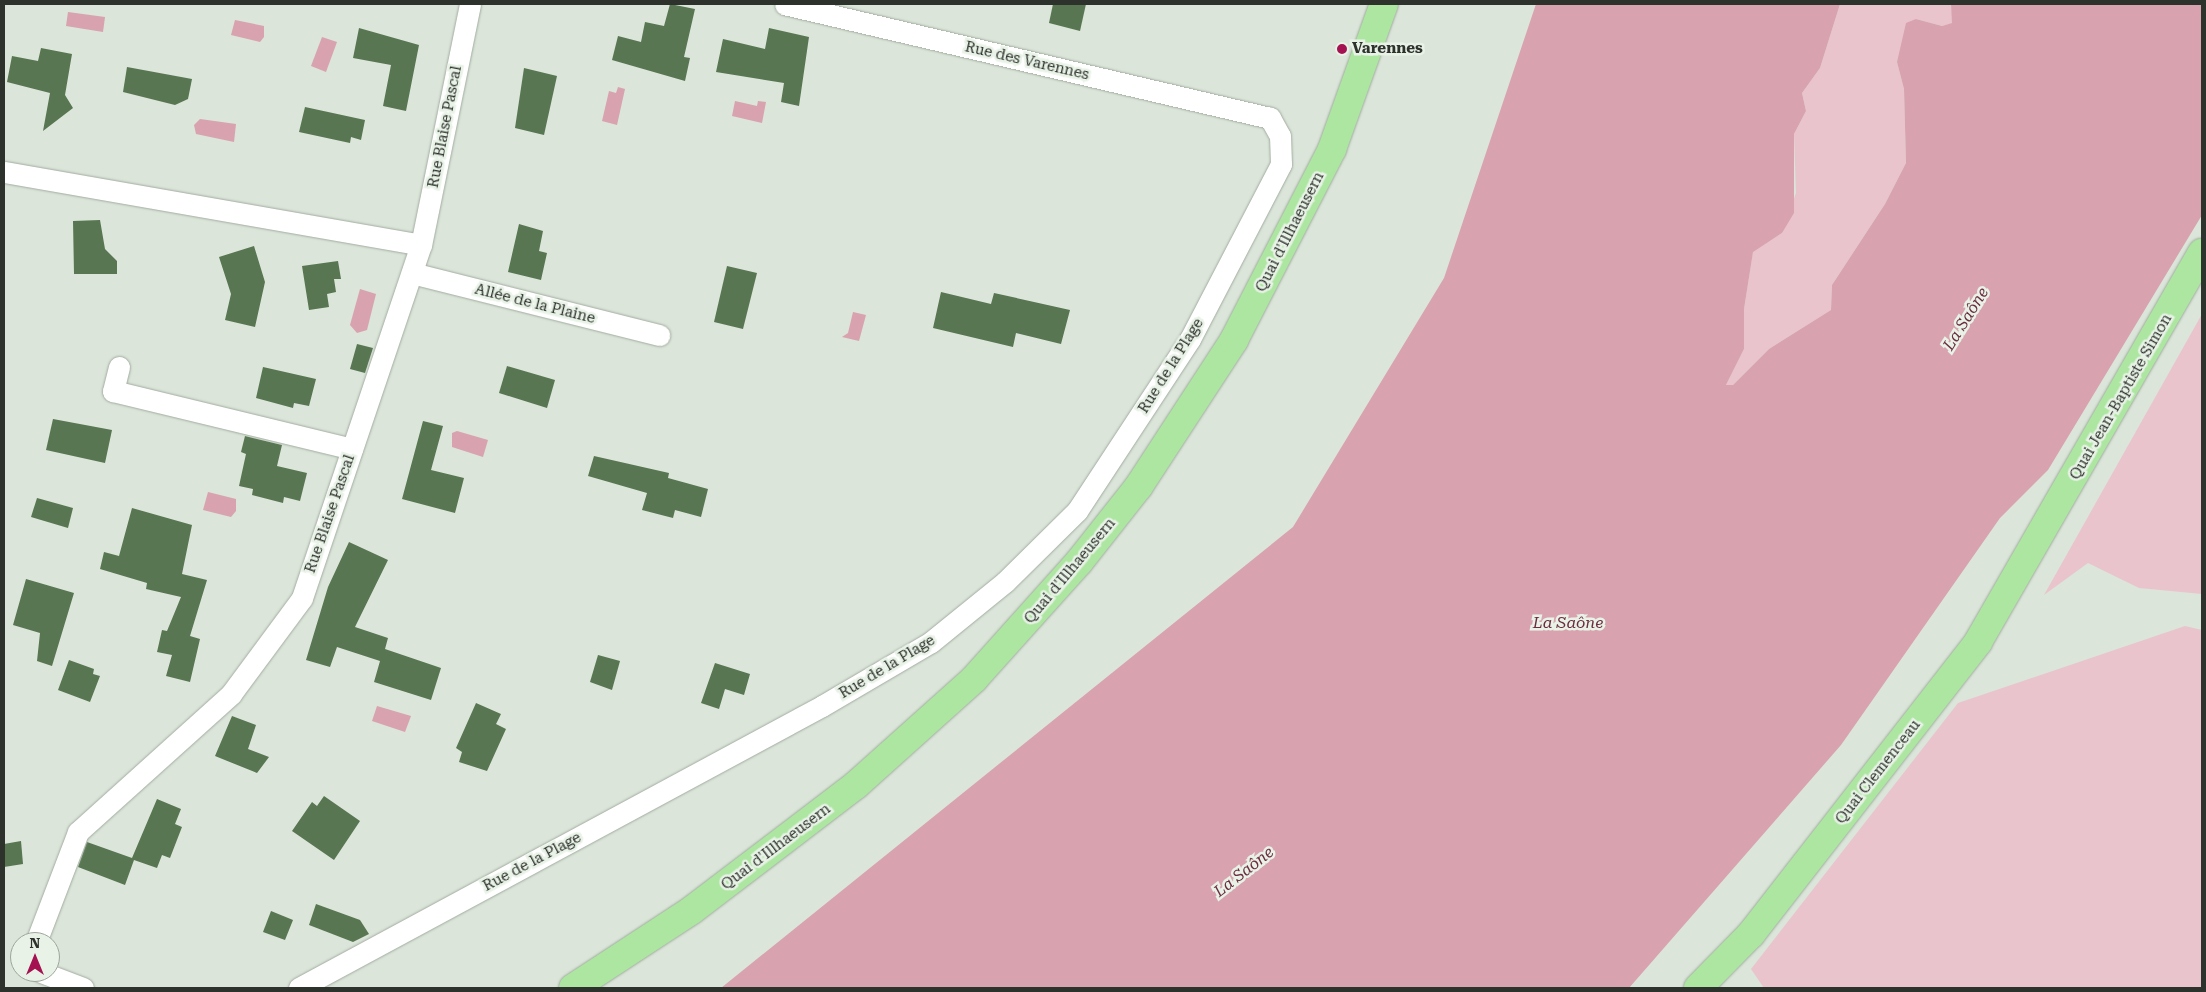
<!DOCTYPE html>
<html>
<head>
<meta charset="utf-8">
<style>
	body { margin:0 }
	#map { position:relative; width:2206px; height:992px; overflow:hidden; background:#dbe5d9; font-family:"Roboto Serif",serif }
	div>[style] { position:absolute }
	.green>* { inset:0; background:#e9c4cc }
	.water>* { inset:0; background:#d8a2af }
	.building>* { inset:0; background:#577651 }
	.roads { filter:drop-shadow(0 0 1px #a2aca0) drop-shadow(0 0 1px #a2aca0) }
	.street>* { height:21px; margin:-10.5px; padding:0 10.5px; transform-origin:10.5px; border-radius:10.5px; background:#fff }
	.primary>* { height:28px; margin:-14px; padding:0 14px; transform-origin:14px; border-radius:14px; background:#ace6a1 }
	.dots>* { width:14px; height:14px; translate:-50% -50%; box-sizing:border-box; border:2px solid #e8f2e6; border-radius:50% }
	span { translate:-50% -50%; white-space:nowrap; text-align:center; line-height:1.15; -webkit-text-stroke:5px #e8f2e6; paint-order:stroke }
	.poi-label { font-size:15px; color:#2e322d; font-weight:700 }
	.left { translate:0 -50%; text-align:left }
	.street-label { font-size:15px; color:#2e322d }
	.water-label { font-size:16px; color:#6d2b40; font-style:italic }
	.frame { position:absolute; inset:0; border:5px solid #2e322d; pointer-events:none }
	.north { position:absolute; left:10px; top:932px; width:50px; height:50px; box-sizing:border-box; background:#e8f2e6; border:1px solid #9ea59c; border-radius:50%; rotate:0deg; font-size:14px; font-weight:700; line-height:20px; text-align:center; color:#2e322d }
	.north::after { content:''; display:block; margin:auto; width:18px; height:22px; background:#a41252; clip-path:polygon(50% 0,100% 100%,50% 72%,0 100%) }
</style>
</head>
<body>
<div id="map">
	<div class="green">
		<i style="clip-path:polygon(1840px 4px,1951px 4px,1953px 23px,1942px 26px,1916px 19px,1897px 62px,1904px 89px,1906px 163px,1885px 204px,1832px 285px,1831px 310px,1769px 349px,1733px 385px,1726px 385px,1744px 349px,1744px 309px,1753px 251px,1782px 233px,1796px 193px,1794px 134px,1806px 111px,1802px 93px,1820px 68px)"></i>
		<i style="clip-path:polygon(2202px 314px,2202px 594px,2139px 588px,2088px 563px,2044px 595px)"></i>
		<i style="clip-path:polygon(2185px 626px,2202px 630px,2202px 988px,1764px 988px,1751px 969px,1958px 703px)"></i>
	</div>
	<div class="water">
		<i style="clip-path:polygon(1536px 4px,1840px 4px,1820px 68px,1802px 93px,1806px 111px,1794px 134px,1794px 213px,1782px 233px,1753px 252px,1744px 309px,1744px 349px,1726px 385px,1733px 385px,1769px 349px,1831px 310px,1832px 285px,1885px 204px,1906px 163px,1904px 89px,1897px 62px,1906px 23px,1916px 19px,1942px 26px,1952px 23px,1951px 4px,2202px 4px,2202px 215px,2048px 470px,2000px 518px,1841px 745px,1629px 988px,721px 988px,1293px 527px,1444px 278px)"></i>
		<i style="clip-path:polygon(68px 12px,105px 17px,103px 32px,66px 26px)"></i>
		<i style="clip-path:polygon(235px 20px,264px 26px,264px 37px,260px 42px,231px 35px)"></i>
		<i style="clip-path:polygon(322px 37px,337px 42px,326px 72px,311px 66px)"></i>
		<i style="clip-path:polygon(618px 87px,625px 89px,617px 125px,602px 121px,609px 91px,616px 93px)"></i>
		<i style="clip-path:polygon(735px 101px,757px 106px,758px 101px,766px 102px,762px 123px,732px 116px)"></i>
		<i style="clip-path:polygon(200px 119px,236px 124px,234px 142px,196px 134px,194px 125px)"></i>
		<i style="clip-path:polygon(360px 289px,376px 294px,367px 330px,357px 333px,350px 325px)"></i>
		<i style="clip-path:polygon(853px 312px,866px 315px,859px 341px,842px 337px,848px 333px)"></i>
		<i style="clip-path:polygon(457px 431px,488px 440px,483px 457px,452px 447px,452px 433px)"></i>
		<i style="clip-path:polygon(208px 492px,236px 499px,236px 511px,231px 517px,203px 510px)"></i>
		<i style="clip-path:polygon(377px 706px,411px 716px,405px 732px,372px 721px)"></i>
	</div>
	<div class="building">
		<i style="clip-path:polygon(670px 4px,695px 9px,684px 57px,690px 58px,685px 81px,612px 60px,618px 36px,641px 42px,645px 22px,664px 26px)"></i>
		<i style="clip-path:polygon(1053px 4px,1086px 4px,1080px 31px,1049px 23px)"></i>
		<i style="clip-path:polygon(359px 28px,419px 45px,406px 111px,383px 106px,391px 65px,353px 58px)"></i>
		<i style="clip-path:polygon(769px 28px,809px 37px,799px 106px,781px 102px,784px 83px,716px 72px,723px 39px,765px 49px)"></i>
		<i style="clip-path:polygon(41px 48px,72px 54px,65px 95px,73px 108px,43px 131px,50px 93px,7px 82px,12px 56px,38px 61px)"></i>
		<i style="clip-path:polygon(127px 67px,192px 79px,188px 99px,175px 105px,123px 92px)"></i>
		<i style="clip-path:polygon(524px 68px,557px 76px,544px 135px,515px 128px)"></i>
		<i style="clip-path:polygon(305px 107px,365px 120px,361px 140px,351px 137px,350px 143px,299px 132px)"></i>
		<i style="clip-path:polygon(100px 220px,105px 249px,117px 261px,117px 274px,74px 274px,73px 221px)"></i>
		<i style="clip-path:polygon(519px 224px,543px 231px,539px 251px,547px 253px,541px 280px,508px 272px)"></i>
		<i style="clip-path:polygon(254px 246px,265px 282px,255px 327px,225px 320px,231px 294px,219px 257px)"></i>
		<i style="clip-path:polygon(338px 261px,341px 279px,334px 279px,336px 292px,327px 294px,329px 307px,309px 310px,302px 266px)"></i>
		<i style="clip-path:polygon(727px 266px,757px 273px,743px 329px,714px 322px)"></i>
		<i style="clip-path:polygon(941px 292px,991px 304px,994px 293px,1070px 310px,1061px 344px,1016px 333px,1013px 347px,933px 328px)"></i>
		<i style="clip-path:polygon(357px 344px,373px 348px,365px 373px,350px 369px)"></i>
		<i style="clip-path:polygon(507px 366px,555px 380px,547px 408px,499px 393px)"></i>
		<i style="clip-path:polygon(263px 367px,316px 379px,309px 406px,294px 403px,293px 408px,256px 398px)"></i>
		<i style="clip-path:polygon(53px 419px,112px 430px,105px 463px,46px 450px)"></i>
		<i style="clip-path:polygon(423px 421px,443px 426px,431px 470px,464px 478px,455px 513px,402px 499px)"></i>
		<i style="clip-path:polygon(245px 436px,282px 445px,277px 466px,307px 473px,300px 501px,284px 497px,283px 503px,252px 495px,253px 489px,239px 486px,246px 454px,241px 452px)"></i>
		<i style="clip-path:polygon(594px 456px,669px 473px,668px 478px,708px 489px,701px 517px,675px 510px,673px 518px,642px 510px,647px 493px,588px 476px)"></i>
		<i style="clip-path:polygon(37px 498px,73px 508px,68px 528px,31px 517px)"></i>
		<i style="clip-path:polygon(132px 508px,192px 525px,182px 574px,207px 580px,190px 636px,200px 639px,190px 682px,166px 676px,172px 655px,157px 652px,162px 630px,167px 631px,181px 597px,146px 589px,147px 583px,100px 569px,104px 552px,119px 556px)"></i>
		<i style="clip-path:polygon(349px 542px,388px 560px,355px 627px,388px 638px,385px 649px,441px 668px,431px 700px,374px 682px,380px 661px,337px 647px,330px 667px,306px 660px,328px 587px)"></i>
		<i style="clip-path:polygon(26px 579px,74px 593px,52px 666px,37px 661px,40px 633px,13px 625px)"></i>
		<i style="clip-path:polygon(598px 655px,620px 661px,612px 690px,590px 682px)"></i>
		<i style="clip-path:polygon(69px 660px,94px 669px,93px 674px,100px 676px,90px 702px,58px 690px)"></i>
		<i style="clip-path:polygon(715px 663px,750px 674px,744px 695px,725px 689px,719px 709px,701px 703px)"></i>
		<i style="clip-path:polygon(476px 703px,501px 714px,496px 724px,506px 729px,487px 771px,459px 762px,462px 752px,456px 748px)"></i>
		<i style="clip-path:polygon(232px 716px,256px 725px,248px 749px,269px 757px,257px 773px,215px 756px)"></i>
		<i style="clip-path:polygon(324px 796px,360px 821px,334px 860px,292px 831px,312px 802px,317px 806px)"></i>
		<i style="clip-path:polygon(157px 799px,181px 809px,175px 824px,182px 827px,170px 858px,162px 855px,157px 868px,134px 860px,125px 885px,78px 867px,87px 842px,132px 858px)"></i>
		<i style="clip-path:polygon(21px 841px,23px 864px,4px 867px,4px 844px)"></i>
		<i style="clip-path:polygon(316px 904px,360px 920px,369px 934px,353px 942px,309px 925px)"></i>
		<i style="clip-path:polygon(271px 911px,293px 920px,285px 940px,263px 932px)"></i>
	</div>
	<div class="roads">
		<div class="street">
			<i style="left:4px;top:172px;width:423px;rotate:9.9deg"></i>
			<i style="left:412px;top:273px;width:255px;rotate:14.1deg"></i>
			<i style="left:119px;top:367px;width:25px;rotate:104deg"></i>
			<i style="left:113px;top:391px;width:246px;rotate:13.6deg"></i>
			<i style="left:36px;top:942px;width:118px;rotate:-69.1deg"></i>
			<i style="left:78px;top:832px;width:206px;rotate:-42deg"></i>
			<i style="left:231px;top:694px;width:119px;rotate:-53.5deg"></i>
			<i style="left:302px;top:598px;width:373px;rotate:-71.4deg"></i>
			<i style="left:421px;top:245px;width:246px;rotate:-78.5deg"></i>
			<i style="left:41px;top:972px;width:45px;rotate:20.9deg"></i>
			<i style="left:299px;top:988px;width:594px;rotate:-28.33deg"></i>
			<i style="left:822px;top:706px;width:126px;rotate:-30.4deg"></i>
			<i style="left:931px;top:642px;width:95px;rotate:-39deg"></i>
			<i style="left:1005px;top:582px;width:101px;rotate:-44.6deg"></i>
			<i style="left:1077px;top:511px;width:206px;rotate:-56.7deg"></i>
			<i style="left:1190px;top:339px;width:197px;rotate:-62.5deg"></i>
			<i style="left:1281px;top:164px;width:28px;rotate:-92deg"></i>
			<i style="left:1280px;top:136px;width:21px;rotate:-119deg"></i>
			<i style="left:1270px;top:118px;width:498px;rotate:-166.8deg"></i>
		</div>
		<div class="primary">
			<i style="left:573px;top:988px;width:142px;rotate:-33.2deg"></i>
			<i style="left:692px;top:910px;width:206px;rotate:-37.3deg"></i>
			<i style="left:856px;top:785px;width:159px;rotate:-41.9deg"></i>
			<i style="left:974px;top:679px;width:157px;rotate:-48.1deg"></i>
			<i style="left:1079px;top:562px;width:97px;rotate:-51.7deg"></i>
			<i style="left:1139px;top:486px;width:174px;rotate:-56.9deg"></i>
			<i style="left:1234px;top:340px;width:215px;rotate:-62.8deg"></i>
			<i style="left:1332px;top:149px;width:154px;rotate:-70.3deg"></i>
			<i style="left:1698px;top:988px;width:76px;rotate:-45.5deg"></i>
			<i style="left:1751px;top:934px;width:370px;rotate:-52.1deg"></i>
			<i style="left:1978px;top:642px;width:449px;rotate:-60.1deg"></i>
		</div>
	</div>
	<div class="dots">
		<i style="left:1342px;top:49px;background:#a41252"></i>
	</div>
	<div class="poi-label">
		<span class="left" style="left:1352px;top:49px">Varennes</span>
	</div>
	<div class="street-label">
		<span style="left:1027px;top:61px;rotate:13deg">Rue des Varennes</span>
		<span style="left:445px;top:127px;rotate:-79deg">Rue Blaise Pascal</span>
		<span style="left:1290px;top:232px;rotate:-63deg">Quai d'Illhaeusern</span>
		<span style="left:535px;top:304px;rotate:14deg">Allée de la Plaine</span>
		<span style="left:1171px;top:366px;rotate:-58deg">Rue de la Plage</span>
		<span style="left:2121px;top:397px;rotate:-60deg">Quai Jean-Baptiste Simon</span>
		<span style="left:330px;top:514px;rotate:-71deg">Rue Blaise Pascal</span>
		<span style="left:1070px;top:571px;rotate:-50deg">Quai d'Illhaeusern</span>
		<span style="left:887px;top:667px;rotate:-31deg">Rue de la Plage</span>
		<span style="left:1878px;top:772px;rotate:-52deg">Quai Clemenceau</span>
		<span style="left:776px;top:847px;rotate:-37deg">Quai d'Illhaeusern</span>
		<span style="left:532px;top:862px;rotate:-28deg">Rue de la Plage</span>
	</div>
	<div class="water-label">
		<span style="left:1966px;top:319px;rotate:-58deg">La Saône</span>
		<span style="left:1568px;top:623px">La Saône</span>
		<span style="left:1244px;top:872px;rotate:-38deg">La Saône</span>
	</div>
	<div class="frame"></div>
	<div class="north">N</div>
</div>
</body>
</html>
